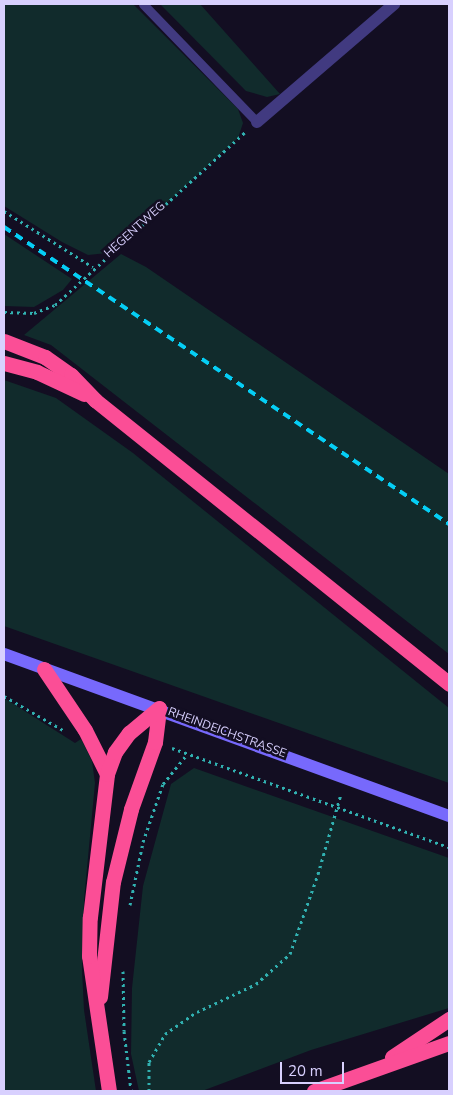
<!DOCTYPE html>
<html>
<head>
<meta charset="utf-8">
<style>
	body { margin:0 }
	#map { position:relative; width:453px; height:1095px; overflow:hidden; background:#130e22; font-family:"Nunito Sans",sans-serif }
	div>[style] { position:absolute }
	.green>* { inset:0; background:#112b2c }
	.path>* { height:3px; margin-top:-1.5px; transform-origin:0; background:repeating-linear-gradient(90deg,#31b1b1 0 2.5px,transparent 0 6.5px) }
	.lane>* { height:9px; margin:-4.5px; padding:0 4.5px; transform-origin:4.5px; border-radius:4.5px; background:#413a80 }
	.street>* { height:12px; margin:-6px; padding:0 6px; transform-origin:6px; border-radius:6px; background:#413a80 }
	.secondary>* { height:12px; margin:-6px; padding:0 6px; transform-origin:6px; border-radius:6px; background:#7769fc }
	.highway>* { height:15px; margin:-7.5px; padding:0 7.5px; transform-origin:7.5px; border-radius:7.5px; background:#fb4e96 }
	.rail>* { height:4px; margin-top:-2px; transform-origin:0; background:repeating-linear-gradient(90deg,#05cef5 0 8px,transparent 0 14px) }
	span { translate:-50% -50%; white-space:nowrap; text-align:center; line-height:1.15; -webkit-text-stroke:5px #130e22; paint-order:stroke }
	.street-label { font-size:12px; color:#d8d0fe }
	.frame { position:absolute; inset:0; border:5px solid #d8d0fe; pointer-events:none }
	.scale { position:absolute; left:280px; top:1062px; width:64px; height:22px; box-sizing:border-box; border:2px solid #d8d0fe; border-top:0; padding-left:6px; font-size:15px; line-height:18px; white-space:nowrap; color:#d8d0fe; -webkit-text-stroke:4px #130e22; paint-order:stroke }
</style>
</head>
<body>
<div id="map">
	<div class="green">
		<i style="clip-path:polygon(4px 4px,133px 4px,238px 109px,243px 123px,238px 138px,123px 243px,107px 253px,88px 255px,62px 242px,4px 206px)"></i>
		<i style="clip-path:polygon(160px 4px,200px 4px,280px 94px,267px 97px,246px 91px)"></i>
		<i style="clip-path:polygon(4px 234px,72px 279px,63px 290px,34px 307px,4px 306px)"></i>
		<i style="clip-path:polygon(121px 254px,146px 267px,449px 474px,449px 654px,51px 345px,24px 335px)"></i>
		<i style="clip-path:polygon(4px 380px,56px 398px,133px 453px,449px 708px,449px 783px,4px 626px)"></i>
		<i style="clip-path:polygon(4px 698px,75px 743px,81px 739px,92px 761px,95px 783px,84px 900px,82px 970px,84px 1010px,96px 1091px,4px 1091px)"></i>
		<i style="clip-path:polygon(194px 768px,449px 858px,449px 1008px,311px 1050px,202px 1091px,139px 1091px,131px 1054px,132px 988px,143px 886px,171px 784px)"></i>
	</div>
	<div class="path">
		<i style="left:4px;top:211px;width:105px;rotate:32.2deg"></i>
		<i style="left:4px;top:312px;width:30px;rotate:2deg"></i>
		<i style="left:34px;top:313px;width:22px;rotate:-21deg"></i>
		<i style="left:55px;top:305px;width:257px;rotate:-42.3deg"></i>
		<i style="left:4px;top:696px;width:68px;rotate:30deg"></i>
		<i style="left:172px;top:748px;width:294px;rotate:19.7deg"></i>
		<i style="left:130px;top:905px;width:64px;rotate:-78.3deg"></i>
		<i style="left:143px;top:842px;width:61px;rotate:-71deg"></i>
		<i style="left:163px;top:784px;width:38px;rotate:-51deg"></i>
		<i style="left:123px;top:971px;width:60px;rotate:89deg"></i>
		<i style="left:124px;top:1031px;width:60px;rotate:83.3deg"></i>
		<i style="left:149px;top:1091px;width:29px;rotate:-90deg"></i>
		<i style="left:149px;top:1062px;width:32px;rotate:-60deg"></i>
		<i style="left:165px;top:1034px;width:39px;rotate:-35deg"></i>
		<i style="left:197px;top:1012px;width:65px;rotate:-25.4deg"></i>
		<i style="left:256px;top:984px;width:45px;rotate:-41.4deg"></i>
		<i style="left:290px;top:954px;width:85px;rotate:-70.7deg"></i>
		<i style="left:318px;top:874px;width:83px;rotate:-74deg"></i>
	</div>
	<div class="lane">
		<i style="left:143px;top:4px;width:164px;rotate:46deg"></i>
	</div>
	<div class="street">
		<i style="left:257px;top:122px;width:181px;rotate:-40.7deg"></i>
	</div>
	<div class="secondary">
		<i style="left:4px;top:654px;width:474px;rotate:20deg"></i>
	</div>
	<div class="highway">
		<i style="left:4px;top:341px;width:44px;rotate:21.3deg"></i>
		<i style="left:45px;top:357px;width:32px;rotate:35deg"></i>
		<i style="left:71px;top:375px;width:35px;rotate:46deg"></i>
		<i style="left:95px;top:400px;width:454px;rotate:38.7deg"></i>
		<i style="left:4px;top:363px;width:34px;rotate:15deg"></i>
		<i style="left:37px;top:372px;width:52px;rotate:25.1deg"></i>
		<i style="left:44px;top:669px;width:73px;rotate:56.1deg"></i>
		<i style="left:85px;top:730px;width:49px;rotate:63.4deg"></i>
		<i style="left:100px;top:997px;width:116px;rotate:-83.6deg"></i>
		<i style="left:113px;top:882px;width:75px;rotate:-76.1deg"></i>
		<i style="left:131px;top:809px;width:71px;rotate:-70.3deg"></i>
		<i style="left:155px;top:742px;width:34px;rotate:-83deg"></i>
		<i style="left:392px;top:1057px;width:69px;rotate:-33.7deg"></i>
		<i style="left:109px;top:1091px;width:136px;rotate:-98.4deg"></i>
		<i style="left:89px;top:956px;width:39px;rotate:-89deg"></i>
		<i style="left:90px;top:917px;width:144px;rotate:-83.2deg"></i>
		<i style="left:107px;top:774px;width:23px;rotate:-70deg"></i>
		<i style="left:115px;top:752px;width:24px;rotate:-54deg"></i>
		<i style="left:129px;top:733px;width:39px;rotate:-40deg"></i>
		<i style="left:314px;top:1091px;width:143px;rotate:-19.6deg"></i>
	</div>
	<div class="rail">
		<i style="left:4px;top:227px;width:535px;rotate:33.72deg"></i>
	</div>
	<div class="street-label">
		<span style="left:135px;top:230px;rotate:-42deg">HEGENTWEG</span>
		<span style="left:227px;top:733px;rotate:20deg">RHEINDEICHSTRASSE</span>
	</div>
	<div class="frame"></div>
	<div class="scale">20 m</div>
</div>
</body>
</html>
